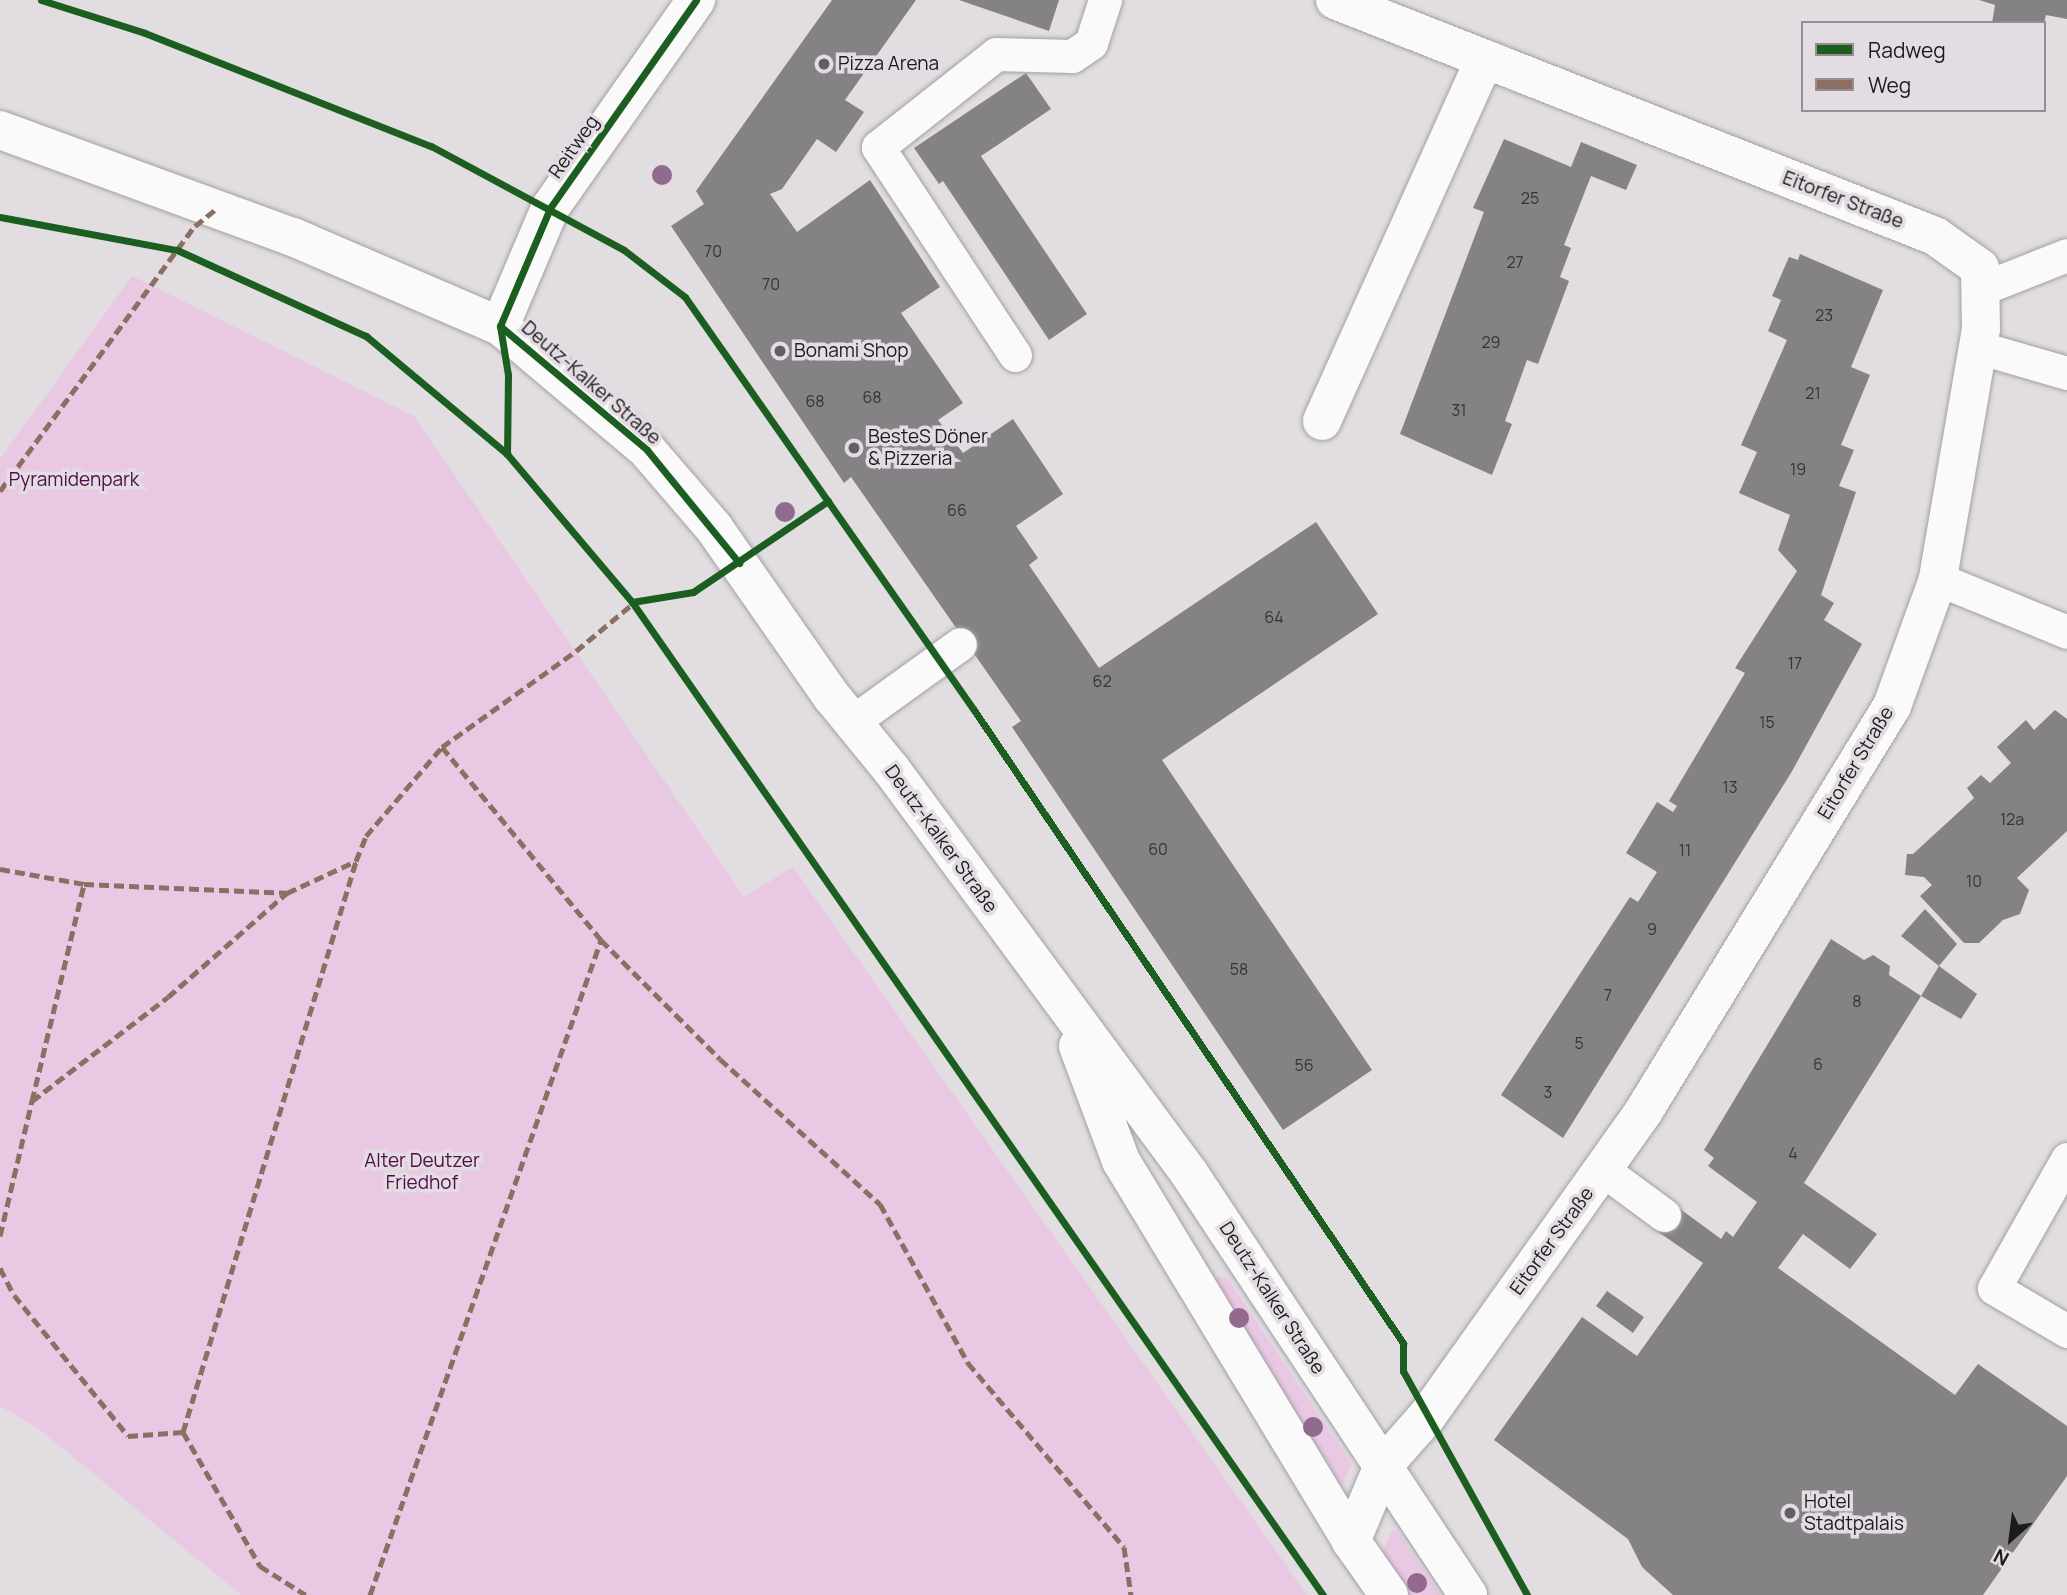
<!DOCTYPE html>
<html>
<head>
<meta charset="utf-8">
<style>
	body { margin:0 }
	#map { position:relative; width:2067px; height:1595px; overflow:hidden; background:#e2dde1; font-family:Manrope,sans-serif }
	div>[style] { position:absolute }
	.green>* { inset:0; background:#e9c8e3 }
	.building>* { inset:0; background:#848284 }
	.roads { filter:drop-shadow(0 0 2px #a3a0a3) drop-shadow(0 0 2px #a3a0a3) }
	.service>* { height:33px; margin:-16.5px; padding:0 16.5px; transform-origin:16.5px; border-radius:16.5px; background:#fbfafa }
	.minor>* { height:38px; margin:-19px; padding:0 19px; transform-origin:19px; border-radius:19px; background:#fbfafa }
	.secondary>* { height:38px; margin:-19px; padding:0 19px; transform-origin:19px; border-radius:19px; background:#fbfafa }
	.quiet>* { height:5px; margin-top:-2.5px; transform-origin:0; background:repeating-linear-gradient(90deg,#8d6e63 0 10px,transparent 0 15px) }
	.cycleway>* { height:7px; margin:-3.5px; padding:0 3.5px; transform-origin:3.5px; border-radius:3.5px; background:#1b5e20 }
	.trees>* { width:20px; height:20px; margin:-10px; border-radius:50%; background:#916a8d }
	.dots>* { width:19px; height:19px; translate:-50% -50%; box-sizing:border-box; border:4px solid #e3dce2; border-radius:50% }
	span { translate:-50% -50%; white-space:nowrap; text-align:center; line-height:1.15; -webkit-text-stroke:7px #e3dce2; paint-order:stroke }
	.number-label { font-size:16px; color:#373436 }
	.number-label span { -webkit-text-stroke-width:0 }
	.poi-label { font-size:19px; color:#1d1a1c }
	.left { translate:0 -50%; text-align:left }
	.street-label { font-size:19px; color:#1d1a1c }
	.park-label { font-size:19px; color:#4e0c49 }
	.legend { position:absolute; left:1801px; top:21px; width:245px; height:91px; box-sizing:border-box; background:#e3dce2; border:2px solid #948e93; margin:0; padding:9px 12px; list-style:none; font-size:21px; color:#1d1a1c }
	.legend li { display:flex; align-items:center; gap:14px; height:35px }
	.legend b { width:35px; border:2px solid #948e93 }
	.north { position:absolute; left:1976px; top:1504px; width:70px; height:70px; -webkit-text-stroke:5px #e3dce2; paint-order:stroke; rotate:208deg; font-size:19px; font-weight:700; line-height:28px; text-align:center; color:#1d1a1c }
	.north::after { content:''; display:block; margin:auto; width:24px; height:32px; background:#1d1a1c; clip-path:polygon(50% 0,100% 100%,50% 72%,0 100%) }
</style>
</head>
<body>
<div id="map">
	<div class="green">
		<i style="clip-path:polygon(132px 276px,414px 416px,744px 897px,793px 867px,1307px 1595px,241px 1595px,38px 1428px,0 1406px,0 459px)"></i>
		<i style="clip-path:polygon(1218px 1277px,1228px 1279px,1352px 1464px,1342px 1486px,1214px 1281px)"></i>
		<i style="clip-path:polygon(1392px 1530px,1399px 1533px,1440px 1595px,1410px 1595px,1382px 1553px)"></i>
	</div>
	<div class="building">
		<i style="clip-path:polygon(832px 0,916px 0,845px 100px,864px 112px,836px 152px,817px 139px,782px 189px,770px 194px,797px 232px,870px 180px,940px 287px,901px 313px,963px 403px,938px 420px,963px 453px,1013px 419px,1063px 494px,1016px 526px,1038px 558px,1029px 565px,1099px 668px,1316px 522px,1378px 614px,1162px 760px,1372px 1070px,1283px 1130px,1012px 727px,1021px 721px,851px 477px,844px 483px,671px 226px,704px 204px,696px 191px)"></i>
		<i style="clip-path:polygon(959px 0,1059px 0,1049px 31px)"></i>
		<i style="clip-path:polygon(1979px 0,2067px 0,2067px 19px,2046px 15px,2044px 23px,1992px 23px,1995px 5px)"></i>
		<i style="clip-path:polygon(1026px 73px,1051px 109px,981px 156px,1087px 314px,1049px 340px,943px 181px,939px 184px,914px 148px)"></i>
		<i style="clip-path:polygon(1504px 139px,1571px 167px,1581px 142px,1637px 165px,1626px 190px,1591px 176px,1564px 245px,1571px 248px,1560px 277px,1569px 281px,1538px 364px,1527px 360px,1505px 421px,1512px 424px,1492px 475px,1400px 434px,1484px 212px,1473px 208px)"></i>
		<i style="clip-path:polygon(1800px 254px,1883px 290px,1851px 367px,1870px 375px,1841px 445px,1854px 450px,1839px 486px,1856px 492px,1821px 595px,1834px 603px,1824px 620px,1862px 644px,1791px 773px,1563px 1138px,1501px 1095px,1630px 897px,1638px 902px,1657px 872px,1626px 853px,1657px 802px,1673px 812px,1677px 806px,1669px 801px,1745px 673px,1735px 668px,1797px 571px,1778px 550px,1790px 515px,1739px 493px,1757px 452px,1741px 445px,1787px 340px,1768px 331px,1781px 300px,1772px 296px,1789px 257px,1798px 260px)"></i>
		<i style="clip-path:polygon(2055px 710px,2067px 719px,2067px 831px,2017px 878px,2029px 890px,2020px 914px,2003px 920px,1979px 943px,1964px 943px,1920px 896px,1932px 885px,1924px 877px,1905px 875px,1907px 854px,1913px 854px,1974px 798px,1967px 788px,1981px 775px,1990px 783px,2011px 763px,1997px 747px,2026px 720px,2034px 730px)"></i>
		<i style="clip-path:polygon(1925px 909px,1957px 944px,1939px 966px,1901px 936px)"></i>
		<i style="clip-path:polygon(1831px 939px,1864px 960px,1873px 955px,1890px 966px,1889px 975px,1921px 996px,1804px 1183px,1877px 1234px,1850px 1269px,1803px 1234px,1778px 1268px,1955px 1395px,1978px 1364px,2067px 1426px,2067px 1476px,1983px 1595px,1673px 1595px,1642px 1567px,1628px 1539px,1494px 1440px,1582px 1317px,1637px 1356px,1703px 1263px,1654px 1229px,1672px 1203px,1721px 1239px,1726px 1231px,1733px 1237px,1757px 1202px,1708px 1166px,1714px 1158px,1704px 1150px)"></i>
		<i style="clip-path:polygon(1939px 966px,1977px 994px,1961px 1019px,1921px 996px)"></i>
		<i style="clip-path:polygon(1607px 1291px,1644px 1317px,1633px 1333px,1596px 1306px)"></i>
	</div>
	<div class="roads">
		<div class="service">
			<i style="left:1981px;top:289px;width:92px;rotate:-21.6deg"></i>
			<i style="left:1977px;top:347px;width:94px;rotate:16.1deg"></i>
			<i style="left:1015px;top:355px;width:249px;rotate:-123.4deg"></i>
			<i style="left:878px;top:147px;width:150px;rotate:-38.2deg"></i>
			<i style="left:996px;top:54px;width:76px;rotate:1.5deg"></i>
			<i style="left:1072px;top:56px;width:23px;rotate:-34deg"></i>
			<i style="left:1091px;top:43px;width:45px;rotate:-72deg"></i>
			<i style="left:1938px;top:579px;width:139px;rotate:22.3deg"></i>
			<i style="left:852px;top:722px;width:133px;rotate:-35.8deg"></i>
			<i style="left:2067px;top:1159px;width:148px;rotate:119.5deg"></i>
			<i style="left:1994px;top:1288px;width:85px;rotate:30.5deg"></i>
			<i style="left:1603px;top:1170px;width:76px;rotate:36.4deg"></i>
		</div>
		<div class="minor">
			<i style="left:1335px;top:0;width:645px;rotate:21.47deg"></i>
			<i style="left:1935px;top:236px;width:55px;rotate:35.4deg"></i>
			<i style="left:1980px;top:268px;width:61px;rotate:89.1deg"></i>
			<i style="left:1981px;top:329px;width:254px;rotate:99.8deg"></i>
			<i style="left:1938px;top:579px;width:135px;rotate:109.9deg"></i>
			<i style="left:1892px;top:706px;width:475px;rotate:121.5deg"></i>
			<i style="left:1644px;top:1111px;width:374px;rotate:125.4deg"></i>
			<i style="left:1427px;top:1416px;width:67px;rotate:131.3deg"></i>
			<i style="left:1383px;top:1466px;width:82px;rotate:113.1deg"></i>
			<i style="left:500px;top:326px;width:128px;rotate:-67deg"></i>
			<i style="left:550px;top:208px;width:254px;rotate:-54.9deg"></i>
			<i style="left:1322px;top:421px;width:397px;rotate:-65.8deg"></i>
		</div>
		<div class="secondary">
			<i style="left:0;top:130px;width:312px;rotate:20.1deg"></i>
			<i style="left:293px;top:237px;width:225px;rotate:23.3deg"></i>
			<i style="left:500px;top:326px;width:192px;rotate:40.1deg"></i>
			<i style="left:647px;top:450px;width:103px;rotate:49.3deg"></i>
			<i style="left:714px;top:528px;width:206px;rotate:55.1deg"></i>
			<i style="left:832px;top:697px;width:93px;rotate:50.7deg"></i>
			<i style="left:891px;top:769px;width:502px;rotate:53.59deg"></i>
			<i style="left:1189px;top:1173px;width:506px;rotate:56.53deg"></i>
			<i style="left:1078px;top:1046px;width:123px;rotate:69.5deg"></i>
			<i style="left:1121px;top:1161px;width:444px;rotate:58.8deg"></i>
			<i style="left:1351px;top:1541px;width:66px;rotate:54.9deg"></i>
		</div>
	</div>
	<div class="quiet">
		<i style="left:0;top:491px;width:329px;rotate:-53.7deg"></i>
		<i style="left:195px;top:226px;width:26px;rotate:-39deg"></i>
		<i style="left:442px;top:747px;width:250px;rotate:50.5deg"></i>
		<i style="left:601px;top:940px;width:168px;rotate:45deg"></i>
		<i style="left:720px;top:1059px;width:216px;rotate:42.2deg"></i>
		<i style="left:880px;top:1204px;width:182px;rotate:61deg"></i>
		<i style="left:968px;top:1363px;width:241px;rotate:49.7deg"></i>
		<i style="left:1124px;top:1547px;width:49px;rotate:81.7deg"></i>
		<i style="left:0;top:869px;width:85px;rotate:10.1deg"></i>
		<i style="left:84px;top:884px;width:203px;rotate:2.5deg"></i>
		<i style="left:32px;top:1101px;width:223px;rotate:-76.5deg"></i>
		<i style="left:0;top:1236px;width:139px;rotate:-76.7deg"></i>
		<i style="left:32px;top:1101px;width:171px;rotate:-37.4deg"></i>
		<i style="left:168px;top:997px;width:158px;rotate:-41.2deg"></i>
		<i style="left:287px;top:893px;width:76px;rotate:-24.9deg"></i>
		<i style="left:356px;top:861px;width:27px;rotate:-68deg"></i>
		<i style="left:366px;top:836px;width:117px;rotate:-49.5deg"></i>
		<i style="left:442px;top:747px;width:165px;rotate:-35.6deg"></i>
		<i style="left:576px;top:651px;width:78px;rotate:-39.8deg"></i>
		<i style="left:0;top:1268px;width:30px;rotate:63deg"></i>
		<i style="left:14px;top:1295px;width:181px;rotate:51deg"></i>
		<i style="left:128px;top:1436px;width:55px;rotate:-4.2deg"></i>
		<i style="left:183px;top:1432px;width:155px;rotate:60.1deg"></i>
		<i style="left:260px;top:1566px;width:54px;rotate:32.2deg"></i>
		<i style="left:183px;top:1432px;width:597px;rotate:-73.14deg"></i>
		<i style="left:370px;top:1595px;width:695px;rotate:-70.57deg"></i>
	</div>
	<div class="cycleway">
		<i style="left:41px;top:0;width:109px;rotate:17.6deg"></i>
		<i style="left:145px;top:33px;width:308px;rotate:21.6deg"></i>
		<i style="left:431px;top:146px;width:219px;rotate:28.3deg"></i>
		<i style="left:624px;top:250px;width:77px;rotate:37.6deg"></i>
		<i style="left:685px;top:297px;width:504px;rotate:55.02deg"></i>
		<i style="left:974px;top:710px;width:765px;rotate:55.87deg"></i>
		<i style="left:1403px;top:1343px;width:28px;rotate:90deg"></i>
		<i style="left:1403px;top:1371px;width:256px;rotate:61deg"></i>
		<i style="left:0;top:217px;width:180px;rotate:10.6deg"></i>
		<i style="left:177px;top:250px;width:208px;rotate:24.5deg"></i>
		<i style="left:366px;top:336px;width:184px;rotate:39.9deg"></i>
		<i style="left:507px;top:454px;width:194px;rotate:49.8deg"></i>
		<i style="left:632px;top:602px;width:1210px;rotate:55.17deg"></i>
		<i style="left:500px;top:326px;width:128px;rotate:-67deg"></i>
		<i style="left:550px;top:208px;width:254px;rotate:-54.9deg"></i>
		<i style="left:500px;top:326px;width:192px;rotate:40.1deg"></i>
		<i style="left:647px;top:450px;width:146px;rotate:50.8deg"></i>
		<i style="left:500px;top:326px;width:50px;rotate:80.7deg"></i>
		<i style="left:508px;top:375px;width:79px;rotate:90.7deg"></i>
		<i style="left:632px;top:602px;width:62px;rotate:-9.3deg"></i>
		<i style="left:693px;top:592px;width:163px;rotate:-34deg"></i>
	</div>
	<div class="trees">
		<i style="left:662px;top:175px"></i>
		<i style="left:785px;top:512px"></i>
		<i style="left:1239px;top:1318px"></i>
		<i style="left:1313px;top:1427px"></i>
		<i style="left:1417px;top:1583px"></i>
	</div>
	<div class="dots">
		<i style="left:824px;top:64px;background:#625e61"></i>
		<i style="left:780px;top:351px;background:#625e61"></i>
		<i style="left:854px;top:448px;background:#625e61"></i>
		<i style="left:1790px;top:1513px;background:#625e61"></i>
	</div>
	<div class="number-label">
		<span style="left:1530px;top:198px">25</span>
		<span style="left:713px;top:251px">70</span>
		<span style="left:1515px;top:262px">27</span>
		<span style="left:771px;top:284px">70</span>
		<span style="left:1824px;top:315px">23</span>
		<span style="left:1491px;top:342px">29</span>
		<span style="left:1813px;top:393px">21</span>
		<span style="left:872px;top:397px">68</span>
		<span style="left:815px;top:401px">68</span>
		<span style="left:1459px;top:410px">31</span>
		<span style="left:1798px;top:469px">19</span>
		<span style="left:957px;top:510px">66</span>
		<span style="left:1274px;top:617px">64</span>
		<span style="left:1795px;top:663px">17</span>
		<span style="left:1102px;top:681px">62</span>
		<span style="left:1767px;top:722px">15</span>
		<span style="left:1730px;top:787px">13</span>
		<span style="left:2012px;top:819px">12a</span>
		<span style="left:1158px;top:849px">60</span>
		<span style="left:1685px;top:850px">11</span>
		<span style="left:1974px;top:881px">10</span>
		<span style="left:1652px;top:929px">9</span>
		<span style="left:1239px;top:969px">58</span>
		<span style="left:1608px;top:995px">7</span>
		<span style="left:1857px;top:1001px">8</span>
		<span style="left:1579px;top:1043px">5</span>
		<span style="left:1818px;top:1064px">6</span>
		<span style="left:1304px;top:1065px">56</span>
		<span style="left:1548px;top:1092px">3</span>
		<span style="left:1793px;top:1153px">4</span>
	</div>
	<div class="poi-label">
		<span class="left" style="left:838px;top:64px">Pizza Arena</span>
		<span class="left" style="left:794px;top:351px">Bonami Shop</span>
		<span class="left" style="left:868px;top:448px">BesteS Döner<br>&amp; Pizzeria</span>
		<span class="left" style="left:1804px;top:1513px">Hotel<br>Stadtpalais</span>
	</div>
	<div class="street-label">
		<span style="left:574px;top:147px;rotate:-55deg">Reitweg</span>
		<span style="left:1843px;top:200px;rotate:21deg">Eitorfer Straße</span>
		<span style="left:591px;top:383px;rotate:41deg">Deutz-Kalker Straße</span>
		<span style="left:1856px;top:763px;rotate:-59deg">Eitorfer Straße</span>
		<span style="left:941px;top:839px;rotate:54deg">Deutz-Kalker Straße</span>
		<span style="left:1552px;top:1241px;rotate:-54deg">Eitorfer Straße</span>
		<span style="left:1272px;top:1298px;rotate:57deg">Deutz-Kalker Straße</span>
	</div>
	<div class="park-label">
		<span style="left:74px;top:480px">Pyramidenpark</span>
		<span style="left:422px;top:1172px">Alter Deutzer<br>Friedhof</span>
	</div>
	<ul class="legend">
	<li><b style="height:9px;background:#1b5e20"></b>Radweg</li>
	<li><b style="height:9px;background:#8d6e63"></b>Weg</li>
	</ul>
	<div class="north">N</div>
</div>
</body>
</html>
